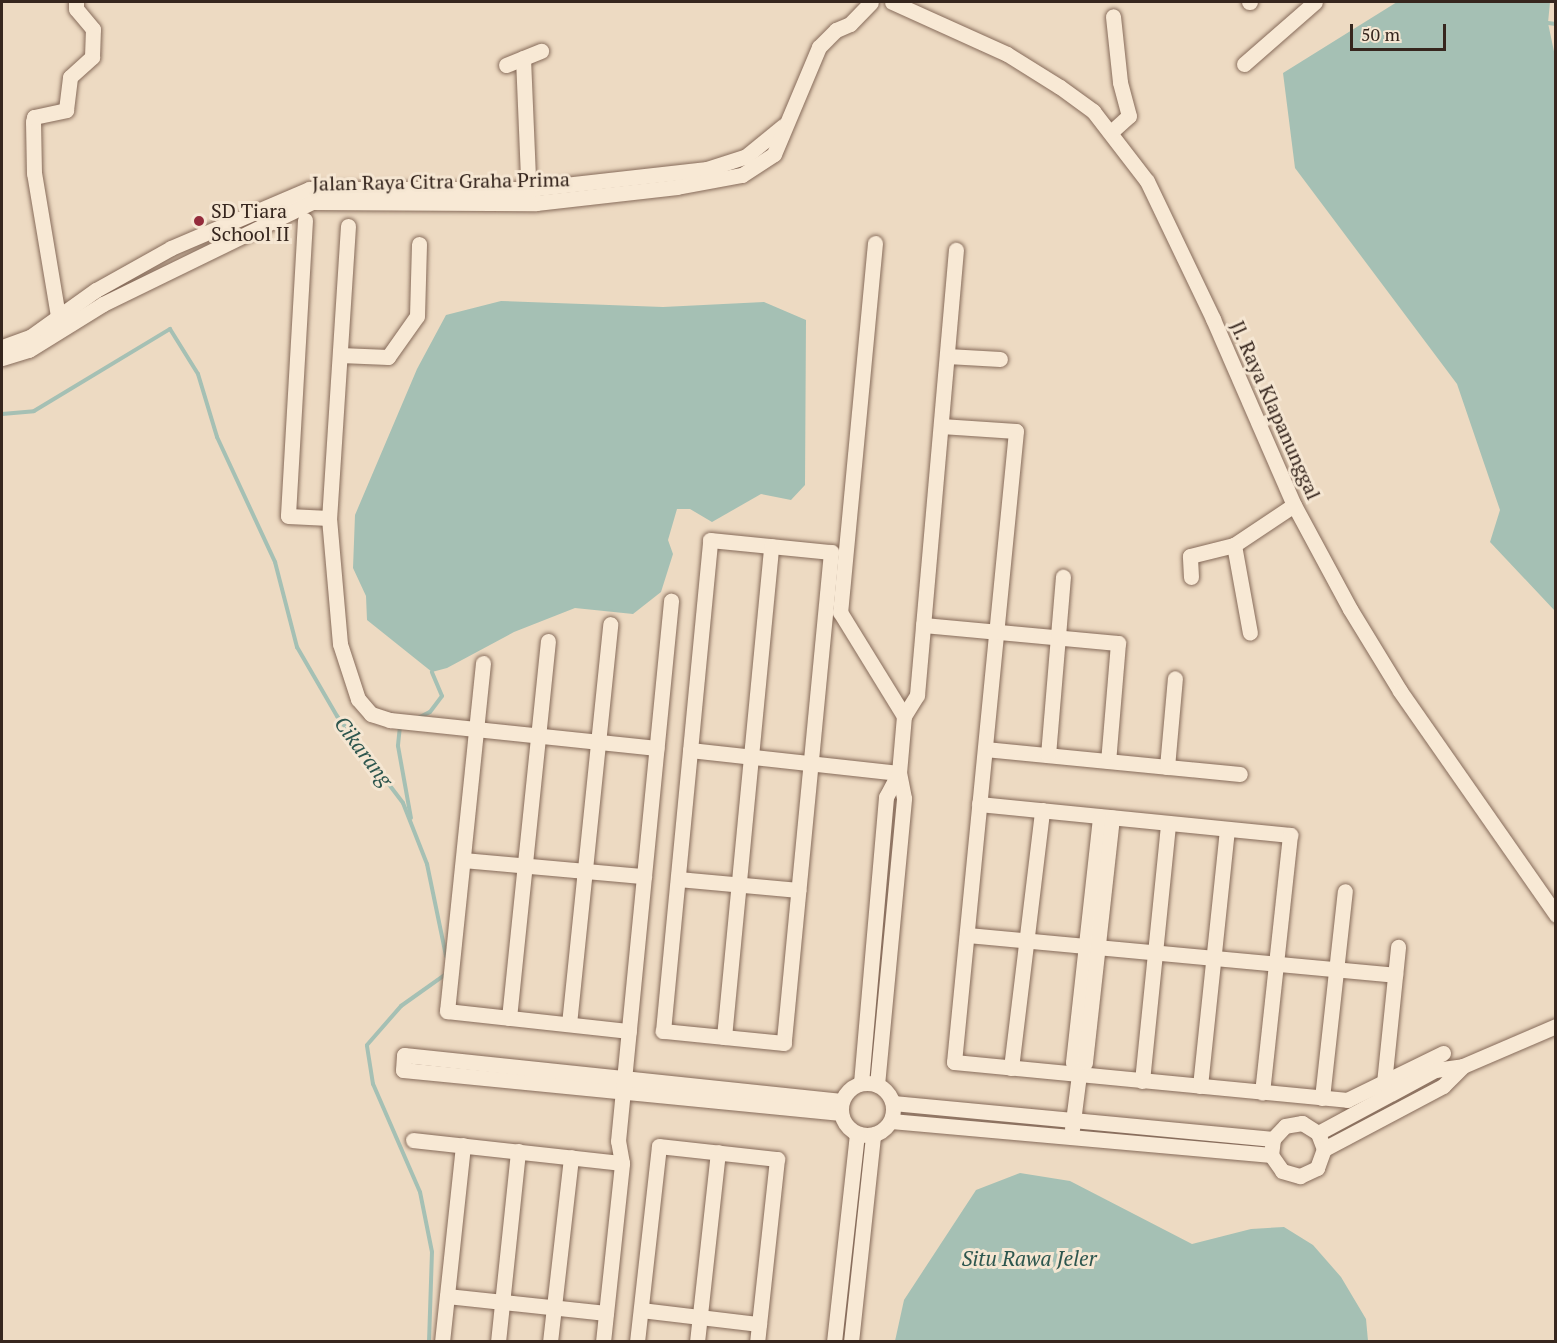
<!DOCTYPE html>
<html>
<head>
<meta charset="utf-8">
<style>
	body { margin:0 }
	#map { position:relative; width:1557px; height:1343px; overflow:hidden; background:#eddac2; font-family:"PT Serif",serif }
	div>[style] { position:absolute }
	.water>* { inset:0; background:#a5c0b4 }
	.stream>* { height:4px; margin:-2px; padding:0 2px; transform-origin:2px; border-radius:2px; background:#a5c0b4 }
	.roads { filter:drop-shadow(0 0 2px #866b5a) drop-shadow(0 0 2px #866b5a) }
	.minor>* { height:15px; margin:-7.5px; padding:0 7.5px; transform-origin:7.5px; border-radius:7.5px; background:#f8e9d5 }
	.minor>.ring { margin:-7.5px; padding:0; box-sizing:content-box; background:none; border:15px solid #f8e9d5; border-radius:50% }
	.dots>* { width:16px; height:16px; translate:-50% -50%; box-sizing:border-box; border:3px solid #f5e6d2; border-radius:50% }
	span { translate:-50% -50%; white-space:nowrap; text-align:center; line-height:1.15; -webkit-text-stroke:6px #f5e6d2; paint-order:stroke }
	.street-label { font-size:20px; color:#36261e }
	.poi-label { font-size:20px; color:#36261e }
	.left { translate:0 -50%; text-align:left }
	.water-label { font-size:21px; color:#2d564e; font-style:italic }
	.frame { position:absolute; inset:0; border:3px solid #36261e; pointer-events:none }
	.scale { position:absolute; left:1350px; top:24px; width:96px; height:27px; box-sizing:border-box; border:3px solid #36261e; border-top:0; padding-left:8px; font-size:18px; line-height:21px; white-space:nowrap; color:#36261e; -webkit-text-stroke:4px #f5e6d2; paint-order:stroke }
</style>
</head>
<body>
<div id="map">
	<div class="water">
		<i style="clip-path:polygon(1397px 2px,1550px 2px,1548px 23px,1556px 61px,1555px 611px,1490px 542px,1500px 510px,1457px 384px,1295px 168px,1283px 73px)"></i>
		<i style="clip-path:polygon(501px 301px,663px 307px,764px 302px,806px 320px,805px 485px,791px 500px,761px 494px,712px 522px,690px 509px,677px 509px,668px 540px,673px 554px,661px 592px,633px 614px,575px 608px,514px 632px,447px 668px,432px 672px,367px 620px,366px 596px,353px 568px,355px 515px,417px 369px,446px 315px)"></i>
		<i style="clip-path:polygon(1020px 1173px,1070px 1181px,1192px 1244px,1251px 1229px,1284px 1227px,1313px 1245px,1341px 1277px,1366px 1319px,1368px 1341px,895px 1341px,904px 1300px,976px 1190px)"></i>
	</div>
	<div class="stream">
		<i style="left:1548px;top:23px;width:8px;rotate:7deg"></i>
		<i style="left:2px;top:414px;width:32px;rotate:-5deg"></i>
		<i style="left:34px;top:411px;width:159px;rotate:-31.1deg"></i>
		<i style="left:170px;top:329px;width:53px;rotate:58.1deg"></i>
		<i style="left:198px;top:374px;width:66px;rotate:73.2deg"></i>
		<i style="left:217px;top:437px;width:138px;rotate:65.1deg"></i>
		<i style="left:275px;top:562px;width:88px;rotate:75.5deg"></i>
		<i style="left:297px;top:647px;width:80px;rotate:59.9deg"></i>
		<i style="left:337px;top:716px;width:109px;rotate:52.8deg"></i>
		<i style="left:403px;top:803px;width:66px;rotate:68.5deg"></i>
		<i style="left:427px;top:864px;width:94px;rotate:78.3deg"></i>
		<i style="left:418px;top:718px;width:13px;rotate:-27deg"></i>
		<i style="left:430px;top:712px;width:20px;rotate:-53deg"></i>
		<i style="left:442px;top:696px;width:26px;rotate:-113deg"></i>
		<i style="left:400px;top:726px;width:20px;rotate:96deg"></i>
		<i style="left:398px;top:746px;width:73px;rotate:79.8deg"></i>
		<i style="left:429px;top:1342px;width:90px;rotate:-88.1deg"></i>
		<i style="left:432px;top:1252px;width:61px;rotate:-101.3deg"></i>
		<i style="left:420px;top:1192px;width:118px;rotate:-113.5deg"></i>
		<i style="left:373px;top:1084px;width:39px;rotate:-99deg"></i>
		<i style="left:367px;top:1045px;width:52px;rotate:-48.9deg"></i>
		<i style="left:401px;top:1006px;width:55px;rotate:-35.4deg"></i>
	</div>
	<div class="roads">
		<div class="minor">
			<i style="left:892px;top:2px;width:126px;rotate:24.3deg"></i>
			<i style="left:1007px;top:54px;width:62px;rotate:31.9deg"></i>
			<i style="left:1060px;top:87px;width:41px;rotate:36deg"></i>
			<i style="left:1093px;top:111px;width:88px;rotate:52.4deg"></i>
			<i style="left:1147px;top:181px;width:153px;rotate:64.4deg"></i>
			<i style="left:1213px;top:319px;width:203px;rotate:66.5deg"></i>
			<i style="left:1294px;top:505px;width:118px;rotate:61.7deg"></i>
			<i style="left:1350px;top:609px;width:96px;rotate:58.6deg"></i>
			<i style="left:1400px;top:691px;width:273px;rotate:55.1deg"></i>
			<i style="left:1249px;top:2px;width:1px"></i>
			<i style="left:523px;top:58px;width:141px;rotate:87.6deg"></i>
			<i style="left:1244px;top:64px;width:94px;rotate:-41.1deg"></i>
			<i style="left:506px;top:65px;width:38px;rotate:-22deg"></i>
			<i style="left:1111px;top:132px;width:24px;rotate:-42deg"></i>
			<i style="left:1129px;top:116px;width:35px;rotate:-105deg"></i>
			<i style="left:1120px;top:82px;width:66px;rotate:-96.1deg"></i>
			<i style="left:305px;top:220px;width:296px;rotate:93.3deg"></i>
			<i style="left:288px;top:516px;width:41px;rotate:2.8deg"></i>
			<i style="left:348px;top:226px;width:293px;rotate:93.7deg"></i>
			<i style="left:329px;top:518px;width:126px;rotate:85deg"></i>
			<i style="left:340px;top:644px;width:58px;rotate:71.9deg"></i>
			<i style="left:358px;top:699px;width:20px;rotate:49deg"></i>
			<i style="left:371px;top:714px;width:20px;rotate:18deg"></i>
			<i style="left:390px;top:720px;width:268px;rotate:6deg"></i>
			<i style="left:875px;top:243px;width:371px;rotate:95.4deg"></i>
			<i style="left:840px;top:612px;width:122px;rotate:58.4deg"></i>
			<i style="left:58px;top:316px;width:145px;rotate:-99.5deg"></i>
			<i style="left:34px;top:173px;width:51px;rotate:-91.1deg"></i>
			<i style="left:33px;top:122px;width:5px;rotate:-79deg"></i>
			<i style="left:34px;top:117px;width:33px;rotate:-12deg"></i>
			<i style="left:66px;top:110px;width:33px;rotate:-83deg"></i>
			<i style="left:70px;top:77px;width:30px;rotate:-42deg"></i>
			<i style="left:92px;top:57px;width:28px;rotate:-88deg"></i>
			<i style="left:93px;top:29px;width:26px;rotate:-130deg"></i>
			<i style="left:76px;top:9px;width:7px;rotate:-90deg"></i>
			<i style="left:2px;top:347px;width:30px;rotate:-20deg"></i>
			<i style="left:30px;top:337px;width:81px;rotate:-35.5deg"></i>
			<i style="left:96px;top:290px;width:86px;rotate:-29.2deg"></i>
			<i style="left:171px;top:248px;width:150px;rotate:-23.1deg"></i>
			<i style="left:309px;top:189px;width:220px"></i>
			<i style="left:529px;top:189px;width:179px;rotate:-6.4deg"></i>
			<i style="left:707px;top:169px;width:40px;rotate:-18deg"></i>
			<i style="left:745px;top:157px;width:49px;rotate:-39.2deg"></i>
			<i style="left:340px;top:355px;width:48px;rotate:2.4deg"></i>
			<i style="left:388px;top:357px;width:50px;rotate:-54.7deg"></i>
			<i style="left:417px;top:316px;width:72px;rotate:-88.4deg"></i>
			<i style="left:947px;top:356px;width:53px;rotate:3.2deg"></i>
			<i style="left:2px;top:358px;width:28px;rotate:-17deg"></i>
			<i style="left:29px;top:350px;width:87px;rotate:-31.9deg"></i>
			<i style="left:103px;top:304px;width:233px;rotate:-26deg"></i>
			<i style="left:312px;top:202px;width:224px;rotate:0.3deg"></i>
			<i style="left:536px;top:203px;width:142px;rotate:-6.5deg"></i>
			<i style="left:677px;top:187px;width:66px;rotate:-10.5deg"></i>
			<i style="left:742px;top:175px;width:38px;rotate:-33deg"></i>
			<i style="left:774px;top:154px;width:116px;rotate:-67.2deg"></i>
			<i style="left:819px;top:47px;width:24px;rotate:-45deg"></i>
			<i style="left:836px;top:30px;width:15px;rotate:-23deg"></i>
			<i style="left:850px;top:24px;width:30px;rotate:-46deg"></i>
			<i style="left:941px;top:426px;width:75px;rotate:3.8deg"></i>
			<i style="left:1016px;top:431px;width:634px;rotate:95.61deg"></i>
			<i style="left:954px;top:1062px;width:395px;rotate:5.5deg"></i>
			<i style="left:1347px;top:1100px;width:107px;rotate:-26.1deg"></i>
			<i style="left:710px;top:540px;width:122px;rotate:5.7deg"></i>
			<i style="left:831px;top:552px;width:493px;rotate:95.5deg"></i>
			<i style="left:784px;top:1043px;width:122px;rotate:-174.3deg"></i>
			<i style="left:663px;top:1031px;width:493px;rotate:-84.5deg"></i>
			<i style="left:1234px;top:545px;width:89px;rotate:79.7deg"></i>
			<i style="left:1191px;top:577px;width:21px;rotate:-93deg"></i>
			<i style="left:1190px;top:556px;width:45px;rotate:-14deg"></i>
			<i style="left:1234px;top:545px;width:72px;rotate:-33.7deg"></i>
			<i style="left:923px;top:625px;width:196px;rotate:5.3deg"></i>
			<i style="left:1118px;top:643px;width:118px;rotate:94.8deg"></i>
			<i style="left:483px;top:663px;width:350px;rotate:95.9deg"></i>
			<i style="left:447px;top:1011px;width:183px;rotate:6.3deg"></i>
			<i style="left:985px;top:749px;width:256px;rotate:5.6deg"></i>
			<i style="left:690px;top:750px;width:210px;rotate:6.3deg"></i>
			<i style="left:1048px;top:755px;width:179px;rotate:-85.2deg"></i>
			<i style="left:1167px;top:767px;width:89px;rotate:-84.9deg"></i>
			<i style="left:979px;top:804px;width:313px;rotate:5.7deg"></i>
			<i style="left:1290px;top:835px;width:259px;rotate:96.2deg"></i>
			<i style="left:463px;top:860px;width:182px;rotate:5.1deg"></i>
			<i style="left:678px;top:879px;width:121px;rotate:5.2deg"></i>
			<i style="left:967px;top:935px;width:430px;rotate:5.3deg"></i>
			<i style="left:509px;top:1018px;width:379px;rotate:-84.1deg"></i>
			<i style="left:569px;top:1024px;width:402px;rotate:-84.1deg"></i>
			<i style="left:724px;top:1037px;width:493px;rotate:-84.5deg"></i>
			<i style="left:1011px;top:1068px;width:260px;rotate:-83.1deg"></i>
			<i style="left:1079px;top:1074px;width:13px;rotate:-117deg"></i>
			<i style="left:1073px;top:1062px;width:247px;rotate:-83.7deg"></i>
			<i style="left:1142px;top:1081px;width:259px;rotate:-84.2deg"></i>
			<i style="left:861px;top:1083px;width:287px;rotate:-85deg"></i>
			<i style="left:886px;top:797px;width:27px;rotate:-62deg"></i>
			<i style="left:1384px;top:1083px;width:137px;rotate:-84.1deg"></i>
			<i class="ring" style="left:841px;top:1083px;width:37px;height:37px"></i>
			<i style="left:877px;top:1085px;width:288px;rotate:-84.6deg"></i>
			<i style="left:904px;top:798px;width:25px;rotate:-101deg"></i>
			<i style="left:899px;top:773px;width:57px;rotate:-85deg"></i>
			<i style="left:904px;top:716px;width:25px;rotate:-58deg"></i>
			<i style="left:917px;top:695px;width:447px;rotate:-85deg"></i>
			<i style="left:1200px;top:1086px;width:258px;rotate:-84deg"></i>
			<i style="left:1322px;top:1098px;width:208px;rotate:-83.7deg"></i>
			<i style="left:893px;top:1103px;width:382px;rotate:5.4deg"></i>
			<i style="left:841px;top:1113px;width:440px;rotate:-174.4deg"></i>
			<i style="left:403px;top:1070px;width:15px;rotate:-86deg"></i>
			<i style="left:404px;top:1055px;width:440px;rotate:6deg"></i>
			<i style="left:891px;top:1121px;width:382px;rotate:5.1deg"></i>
			<i style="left:1072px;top:1129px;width:55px;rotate:-82.7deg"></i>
			<i style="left:1079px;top:1074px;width:13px;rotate:-63deg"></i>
			<i style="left:1085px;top:1062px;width:246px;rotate:-83.7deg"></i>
			<i style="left:1318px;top:1133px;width:133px;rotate:-28.3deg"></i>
			<i style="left:1435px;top:1070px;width:28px;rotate:-8deg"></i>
			<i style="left:1463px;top:1066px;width:101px;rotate:-23.3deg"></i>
			<i style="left:413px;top:1140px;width:210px;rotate:6.3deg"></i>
			<i style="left:1324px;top:1149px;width:17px;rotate:-111deg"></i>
			<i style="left:1318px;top:1133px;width:19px;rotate:-148deg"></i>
			<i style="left:1302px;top:1123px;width:17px;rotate:170deg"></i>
			<i style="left:1285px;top:1126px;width:18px;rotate:133deg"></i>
			<i style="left:1273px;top:1139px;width:16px;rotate:97deg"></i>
			<i style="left:1271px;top:1155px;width:19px;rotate:55deg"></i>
			<i style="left:1282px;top:1171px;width:19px;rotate:16deg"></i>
			<i style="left:1300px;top:1176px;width:19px;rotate:-25deg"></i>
			<i style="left:1317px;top:1168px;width:20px;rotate:-70deg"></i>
			<i style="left:1324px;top:1149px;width:135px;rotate:-27.9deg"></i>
			<i style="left:1443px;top:1086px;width:28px;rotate:-45deg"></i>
			<i style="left:447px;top:1296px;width:160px;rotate:6.1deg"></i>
			<i style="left:641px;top:1310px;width:119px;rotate:6.8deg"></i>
			<i style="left:442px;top:1342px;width:198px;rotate:-83.9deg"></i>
			<i style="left:498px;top:1342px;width:192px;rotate:-84deg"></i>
			<i style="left:550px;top:1342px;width:186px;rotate:-83.5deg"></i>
			<i style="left:603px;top:1342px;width:180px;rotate:-83.9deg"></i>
			<i style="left:622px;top:1163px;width:22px;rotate:-100deg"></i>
			<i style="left:618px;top:1141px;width:543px;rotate:-84.39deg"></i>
			<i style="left:637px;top:1342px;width:197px;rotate:-83.6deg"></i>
			<i style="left:659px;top:1146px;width:119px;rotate:6.3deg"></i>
			<i style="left:777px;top:1159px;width:184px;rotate:96.2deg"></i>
			<i style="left:697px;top:1342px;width:191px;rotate:-83.7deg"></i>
			<i style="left:834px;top:1342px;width:209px;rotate:-83.7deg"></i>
			<i style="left:851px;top:1342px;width:208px;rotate:-83.9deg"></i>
		</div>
	</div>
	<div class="dots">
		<i style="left:199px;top:221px;background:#942b3b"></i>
	</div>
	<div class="street-label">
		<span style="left:441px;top:181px;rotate:-1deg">Jalan Raya Citra Graha Prima</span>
		<span style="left:1276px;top:410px;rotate:66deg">Jl. Raya Klapanunggal</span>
	</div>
	<div class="poi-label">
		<span class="left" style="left:211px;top:222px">SD Tiara<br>School II</span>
	</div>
	<div class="water-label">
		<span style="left:364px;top:751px;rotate:53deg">Cikarang</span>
		<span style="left:1029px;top:1258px">Situ Rawa Jeler</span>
	</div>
	<div class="frame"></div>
	<div class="scale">50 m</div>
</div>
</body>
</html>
